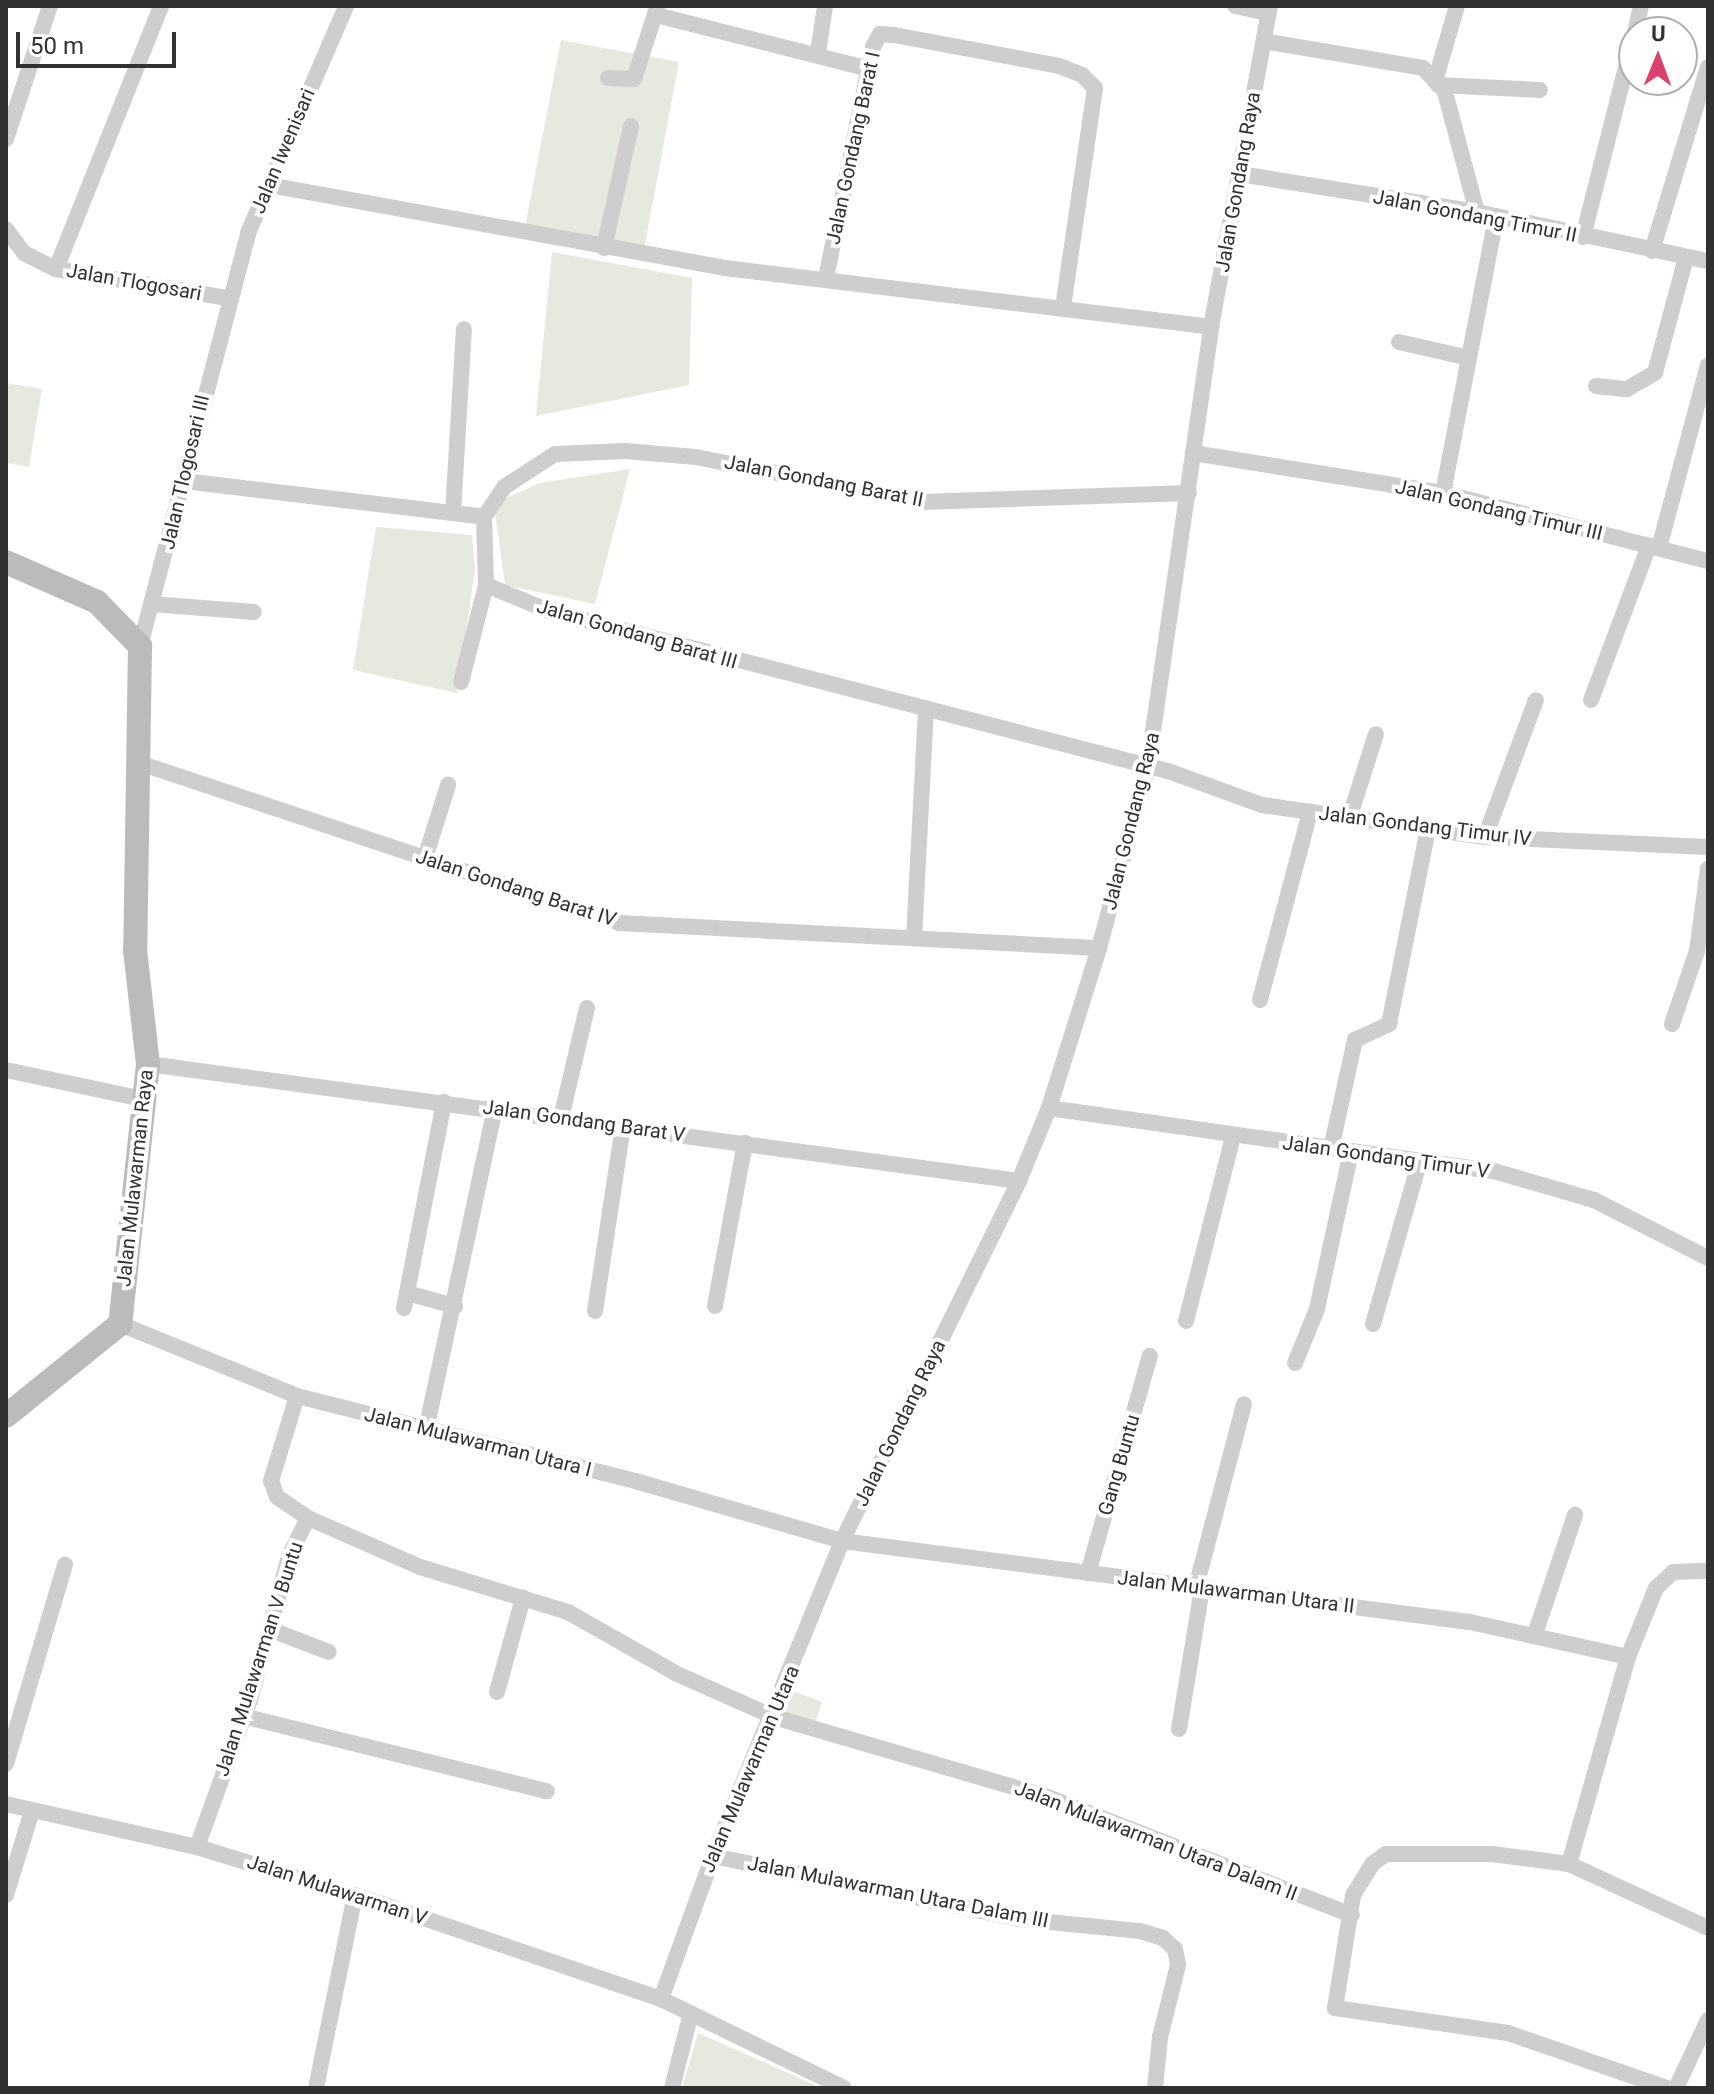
<!DOCTYPE html>
<html>
<head>
<meta charset="utf-8">
<style>
	body { margin:0 }
	#map { position:relative; width:1714px; height:2094px; overflow:hidden; background:#fff; font-family:Roboto,sans-serif }
	div>[style] { position:absolute }
	.green>* { inset:0; background:#e6e9dd }
	.street>* { height:16px; margin:-8px; padding:0 8px; transform-origin:8px; border-radius:8px; background:#cecece }
	.secondary>* { height:24px; margin:-12px; padding:0 12px; transform-origin:12px; border-radius:12px; background:#bbb }
	span { translate:-50% -50%; white-space:nowrap; text-align:center; line-height:1.15; -webkit-text-stroke:8px #fff; paint-order:stroke }
	.street-label { font-size:20px; color:#313131 }
	.frame { position:absolute; inset:0; border:8px solid #313131; pointer-events:none }
	.north { position:absolute; left:1618px; top:16px; width:80px; height:80px; box-sizing:border-box; background:#fff; border:2px solid #adadad; border-radius:50%; rotate:1deg; font-size:22px; font-weight:700; line-height:32px; text-align:center; color:#313131 }
	.north::after { content:''; display:block; margin:auto; width:28px; height:36px; background:#d8426b; clip-path:polygon(50% 0,100% 100%,50% 72%,0 100%) }
	.scale { position:absolute; left:16px; top:32px; width:160px; height:36px; box-sizing:border-box; border:4px solid #313131; border-top:0; padding-left:10px; font-size:24px; line-height:28px; white-space:nowrap; color:#313131; -webkit-text-stroke:6px #fff; paint-order:stroke }
</style>
</head>
<body>
<div id="map">
	<div class="green">
		<i style="clip-path:polygon(561px 40px,679px 62px,644px 249px,525px 227px)"></i>
		<i style="clip-path:polygon(552px 252px,692px 278px,689px 385px,536px 416px)"></i>
		<i style="clip-path:polygon(6px 383px,42px 389px,29px 467px,6px 463px)"></i>
		<i style="clip-path:polygon(630px 469px,595px 604px,505px 585px,494px 504px,540px 483px)"></i>
		<i style="clip-path:polygon(376px 527px,472px 535px,475px 569px,457px 693px,353px 670px)"></i>
		<i style="clip-path:polygon(780px 1686px,822px 1702px,815px 1723px,772px 1707px)"></i>
		<i style="clip-path:polygon(698px 2033px,822px 2088px,682px 2088px)"></i>
	</div>
	<div class="street">
		<i style="left:1235px;top:6px;width:33px;rotate:12deg"></i>
		<i style="left:656px;top:15px;width:220px;rotate:14.2deg"></i>
		<i style="left:1635px;top:32px;width:27px;rotate:-77deg"></i>
		<i style="left:1264px;top:41px;width:161px;rotate:9.6deg"></i>
		<i style="left:1423px;top:68px;width:33px;rotate:47deg"></i>
		<i style="left:1445px;top:92px;width:124px;rotate:75.1deg"></i>
		<i style="left:818px;top:53px;width:48px;rotate:-81.5deg"></i>
		<i style="left:608px;top:78px;width:26px;rotate:2deg"></i>
		<i style="left:634px;top:79px;width:75px;rotate:-72.1deg"></i>
		<i style="left:1435px;top:81px;width:78px;rotate:-73.7deg"></i>
		<i style="left:1438px;top:85px;width:102px;rotate:2.8deg"></i>
		<i style="left:6px;top:139px;width:140px;rotate:-71.7deg"></i>
		<i style="left:1240px;top:174px;width:240px;rotate:9.1deg"></i>
		<i style="left:1477px;top:212px;width:236px;rotate:12deg"></i>
		<i style="left:269px;top:185px;width:463px;rotate:10.3deg"></i>
		<i style="left:725px;top:268px;width:490px;rotate:6.9deg"></i>
		<i style="left:6px;top:229px;width:30px;rotate:53deg"></i>
		<i style="left:24px;top:253px;width:36px;rotate:27deg"></i>
		<i style="left:56px;top:269px;width:174px;rotate:9.6deg"></i>
		<i style="left:1583px;top:237px;width:208px;rotate:-75.8deg"></i>
		<i style="left:604px;top:248px;width:125px;rotate:-77.5deg"></i>
		<i style="left:1652px;top:251px;width:192px;rotate:-73.1deg"></i>
		<i style="left:56px;top:269px;width:283px;rotate:-68.2deg"></i>
		<i style="left:826px;top:278px;width:236px;rotate:-78.5deg"></i>
		<i style="left:873px;top:47px;width:15px;rotate:-62deg"></i>
		<i style="left:880px;top:34px;width:14px;rotate:4deg"></i>
		<i style="left:894px;top:35px;width:168px;rotate:10.6deg"></i>
		<i style="left:1059px;top:66px;width:25px;rotate:21deg"></i>
		<i style="left:1082px;top:75px;width:18px;rotate:45deg"></i>
		<i style="left:1095px;top:88px;width:222px;rotate:98.3deg"></i>
		<i style="left:1399px;top:342px;width:72px;rotate:12.9deg"></i>
		<i style="left:1596px;top:386px;width:31px;rotate:6deg"></i>
		<i style="left:1627px;top:389px;width:32px;rotate:-30deg"></i>
		<i style="left:1655px;top:373px;width:120px;rotate:-75deg"></i>
		<i style="left:1193px;top:453px;width:253px;rotate:9.1deg"></i>
		<i style="left:1443px;top:493px;width:274px;rotate:14.4deg"></i>
		<i style="left:184px;top:481px;width:302px;rotate:6.8deg"></i>
		<i style="left:1443px;top:493px;width:281px;rotate:-79.1deg"></i>
		<i style="left:453px;top:513px;width:184px;rotate:-86.6deg"></i>
		<i style="left:484px;top:517px;width:68px;rotate:88.3deg"></i>
		<i style="left:486px;top:585px;width:68px;rotate:22.4deg"></i>
		<i style="left:549px;top:611px;width:639px;rotate:14.49deg"></i>
		<i style="left:1168px;top:771px;width:100px;rotate:19.9deg"></i>
		<i style="left:1262px;top:805px;width:225px;rotate:8.2deg"></i>
		<i style="left:1485px;top:837px;width:223px;rotate:2.6deg"></i>
		<i style="left:484px;top:517px;width:36px;rotate:-56deg"></i>
		<i style="left:504px;top:487px;width:61px;rotate:-32.9deg"></i>
		<i style="left:555px;top:454px;width:70px;rotate:-2.5deg"></i>
		<i style="left:625px;top:451px;width:71px;rotate:4.8deg"></i>
		<i style="left:696px;top:457px;width:229px;rotate:11.3deg"></i>
		<i style="left:921px;top:502px;width:268px;rotate:-1.9deg"></i>
		<i style="left:1659px;top:548px;width:189px;rotate:-75deg"></i>
		<i style="left:152px;top:604px;width:102px;rotate:4.5deg"></i>
		<i style="left:140px;top:646px;width:427px;rotate:-75.3deg"></i>
		<i style="left:248px;top:233px;width:247px;rotate:-66.6deg"></i>
		<i style="left:461px;top:682px;width:100px;rotate:-75.5deg"></i>
		<i style="left:1591px;top:700px;width:165px;rotate:-69.4deg"></i>
		<i style="left:139px;top:763px;width:507px;rotate:18.4deg"></i>
		<i style="left:620px;top:923px;width:480px;rotate:3deg"></i>
		<i style="left:1349px;top:819px;width:89px;rotate:-72.4deg"></i>
		<i style="left:1485px;top:837px;width:146px;rotate:-69.6deg"></i>
		<i style="left:425px;top:858px;width:77px;rotate:-72.5deg"></i>
		<i style="left:914px;top:938px;width:230px;rotate:-87deg"></i>
		<i style="left:1260px;top:1000px;width:195px;rotate:-75.1deg"></i>
		<i style="left:1672px;top:1024px;width:77px;rotate:-71.1deg"></i>
		<i style="left:1697px;top:951px;width:83px;rotate:-82.4deg"></i>
		<i style="left:148px;top:1064px;width:879px;rotate:7.65deg"></i>
		<i style="left:6px;top:1070px;width:144px;rotate:12deg"></i>
		<i style="left:1049px;top:1108px;width:449px;rotate:8.1deg"></i>
		<i style="left:1494px;top:1171px;width:104px;rotate:16.2deg"></i>
		<i style="left:1594px;top:1200px;width:128px;rotate:27deg"></i>
		<i style="left:561px;top:1118px;width:113px;rotate:-76.7deg"></i>
		<i style="left:1331px;top:1149px;width:112px;rotate:-77.6deg"></i>
		<i style="left:1355px;top:1040px;width:38px;rotate:-25deg"></i>
		<i style="left:1389px;top:1024px;width:199px;rotate:-78.7deg"></i>
		<i style="left:407px;top:1293px;width:50px;rotate:15.2deg"></i>
		<i style="left:715px;top:1306px;width:166px;rotate:-79.6deg"></i>
		<i style="left:404px;top:1308px;width:210px;rotate:-79deg"></i>
		<i style="left:595px;top:1311px;width:187px;rotate:-81.4deg"></i>
		<i style="left:1186px;top:1321px;width:190px;rotate:-75.7deg"></i>
		<i style="left:120px;top:1324px;width:191px;rotate:22.1deg"></i>
		<i style="left:297px;top:1396px;width:353px;rotate:14.1deg"></i>
		<i style="left:639px;top:1482px;width:211px;rotate:16.2deg"></i>
		<i style="left:842px;top:1541px;width:633px;rotate:7.35deg"></i>
		<i style="left:1470px;top:1622px;width:162px;rotate:12.5deg"></i>
		<i style="left:1373px;top:1324px;width:171px;rotate:-74deg"></i>
		<i style="left:1295px;top:1363px;width:58px;rotate:-67.8deg"></i>
		<i style="left:1317px;top:1309px;width:161px;rotate:-77.8deg"></i>
		<i style="left:297px;top:1396px;width:89px;rotate:107deg"></i>
		<i style="left:271px;top:1481px;width:17px;rotate:69deg"></i>
		<i style="left:277px;top:1497px;width:37px;rotate:34deg"></i>
		<i style="left:308px;top:1518px;width:122px;rotate:23.6deg"></i>
		<i style="left:420px;top:1567px;width:155px;rotate:16.9deg"></i>
		<i style="left:568px;top:1612px;width:125px;rotate:29.6deg"></i>
		<i style="left:677px;top:1674px;width:106px;rotate:23.9deg"></i>
		<i style="left:774px;top:1717px;width:282px;rotate:16.3deg"></i>
		<i style="left:1045px;top:1796px;width:329px;rotate:21.2deg"></i>
		<i style="left:426px;top:1430px;width:328px;rotate:-77.9deg"></i>
		<i style="left:1088px;top:1573px;width:226px;rotate:-74.1deg"></i>
		<i style="left:1196px;top:1587px;width:189px;rotate:-75.3deg"></i>
		<i style="left:269px;top:1629px;width:64px;rotate:21deg"></i>
		<i style="left:1535px;top:1634px;width:126px;rotate:-71.4deg"></i>
		<i style="left:497px;top:1692px;width:98px;rotate:-74.5deg"></i>
		<i style="left:243px;top:1716px;width:313px;rotate:13.9deg"></i>
		<i style="left:1179px;top:1729px;width:143px;rotate:-80.7deg"></i>
		<i style="left:6px;top:1764px;width:208px;rotate:-73.5deg"></i>
		<i style="left:6px;top:1804px;width:196px;rotate:12.7deg"></i>
		<i style="left:197px;top:1847px;width:197px;rotate:17.1deg"></i>
		<i style="left:385px;top:1905px;width:292px;rotate:18.8deg"></i>
		<i style="left:661px;top:1999px;width:203px;rotate:25.9deg"></i>
		<i style="left:197px;top:1847px;width:156px;rotate:-70.2deg"></i>
		<i style="left:250px;top:1700px;width:149px;rotate:-74.8deg"></i>
		<i style="left:289px;top:1556px;width:42px;rotate:-63.4deg"></i>
		<i style="left:713px;top:1856px;width:312px;rotate:11.6deg"></i>
		<i style="left:1019px;top:1919px;width:122px;rotate:5.7deg"></i>
		<i style="left:1140px;top:1931px;width:24px;rotate:17deg"></i>
		<i style="left:1163px;top:1938px;width:16px;rotate:43deg"></i>
		<i style="left:1175px;top:1949px;width:16px;rotate:79deg"></i>
		<i style="left:1178px;top:1965px;width:74px;rotate:104deg"></i>
		<i style="left:1160px;top:2037px;width:51px;rotate:95.6deg"></i>
		<i style="left:1569px;top:1864px;width:215px;rotate:-74.1deg"></i>
		<i style="left:1628px;top:1657px;width:74px;rotate:-67.9deg"></i>
		<i style="left:1656px;top:1588px;width:23px;rotate:-43deg"></i>
		<i style="left:1673px;top:1572px;width:35px;rotate:-2deg"></i>
		<i style="left:6px;top:1895px;width:88px;rotate:-72.8deg"></i>
		<i style="left:661px;top:1999px;width:152px;rotate:-70deg"></i>
		<i style="left:713px;top:1856px;width:340px;rotate:-67.7deg"></i>
		<i style="left:842px;top:1541px;width:401px;rotate:-63.8deg"></i>
		<i style="left:1019px;top:1181px;width:79px;rotate:-67.7deg"></i>
		<i style="left:1049px;top:1108px;width:168px;rotate:-72.6deg"></i>
		<i style="left:1099px;top:948px;width:188px;rotate:-74.9deg"></i>
		<i style="left:1148px;top:766px;width:443px;rotate:-81.8deg"></i>
		<i style="left:1211px;top:327px;width:326px;rotate:-79.6deg"></i>
		<i style="left:316px;top:2088px;width:197px;rotate:-78.6deg"></i>
		<i style="left:672px;top:2088px;width:77px;rotate:-75.8deg"></i>
		<i style="left:1667px;top:2088px;width:168px;rotate:-160.9deg"></i>
		<i style="left:1508px;top:2033px;width:175px;rotate:-171.8deg"></i>
		<i style="left:1335px;top:2008px;width:114px;rotate:-80.9deg"></i>
		<i style="left:1353px;top:1895px;width:36px;rotate:-58deg"></i>
		<i style="left:1372px;top:1864px;width:17px;rotate:-36deg"></i>
		<i style="left:1386px;top:1854px;width:106px"></i>
		<i style="left:1492px;top:1854px;width:78px;rotate:7.4deg"></i>
		<i style="left:1569px;top:1864px;width:153px;rotate:24.7deg"></i>
		<i style="left:1676px;top:2088px;width:75px;rotate:-64.8deg"></i>
	</div>
	<div class="secondary">
		<i style="left:6px;top:562px;width:99px;rotate:23.7deg"></i>
		<i style="left:97px;top:602px;width:62px;rotate:45.7deg"></i>
		<i style="left:140px;top:646px;width:304px;rotate:90.9deg"></i>
		<i style="left:135px;top:950px;width:115px;rotate:83.5deg"></i>
		<i style="left:148px;top:1064px;width:262px;rotate:96.1deg"></i>
		<i style="left:120px;top:1324px;width:146px;rotate:141.1deg"></i>
	</div>
	<div class="street-label">
		<span style="left:853px;top:148px;rotate:-78deg">Jalan Gondang Barat I</span>
		<span style="left:283px;top:151px;rotate:-67deg">Jalan Iwenisari</span>
		<span style="left:1238px;top:182px;rotate:-80deg">Jalan Gondang Raya</span>
		<span style="left:1475px;top:216px;rotate:11deg">Jalan Gondang Timur II</span>
		<span style="left:134px;top:282px;rotate:10deg">Jalan Tlogosari</span>
		<span style="left:185px;top:472px;rotate:-77deg">Jalan Tlogosari III</span>
		<span style="left:824px;top:481px;rotate:11deg">Jalan Gondang Barat II</span>
		<span style="left:1499px;top:510px;rotate:13deg">Jalan Gondang Timur III</span>
		<span style="left:637px;top:634px;rotate:16deg">Jalan Gondang Barat III</span>
		<span style="left:1131px;top:821px;rotate:-76deg">Jalan Gondang Raya</span>
		<span style="left:1425px;top:826px;rotate:7deg">Jalan Gondang Timur IV</span>
		<span style="left:516px;top:888px;rotate:18deg">Jalan Gondang Barat IV</span>
		<span style="left:584px;top:1121px;rotate:8deg">Jalan Gondang Barat V</span>
		<span style="left:1386px;top:1157px;rotate:8deg">Jalan Gondang Timur V</span>
		<span style="left:135px;top:1178px;rotate:-84deg">Jalan Mulawarman Raya</span>
		<span style="left:900px;top:1423px;rotate:-64deg">Jalan Gondang Raya</span>
		<span style="left:478px;top:1442px;rotate:14deg">Jalan Mulawarman Utara I</span>
		<span style="left:1119px;top:1465px;rotate:-74deg">Gang Buntu</span>
		<span style="left:1236px;top:1592px;rotate:7deg">Jalan Mulawarman Utara II</span>
		<span style="left:259px;top:1659px;rotate:-72deg">Jalan Mulawarman V Buntu</span>
		<span style="left:750px;top:1769px;rotate:-67deg">Jalan Mulawarman Utara</span>
		<span style="left:1156px;top:1841px;rotate:21deg">Jalan Mulawarman Utara Dalam II</span>
		<span style="left:337px;top:1890px;rotate:18deg">Jalan Mulawarman V</span>
		<span style="left:898px;top:1892px;rotate:11deg">Jalan Mulawarman Utara Dalam III</span>
	</div>
	<div class="frame"></div>
	<div class="north">U</div>
	<div class="scale">50 m</div>
</div>
</body>
</html>
